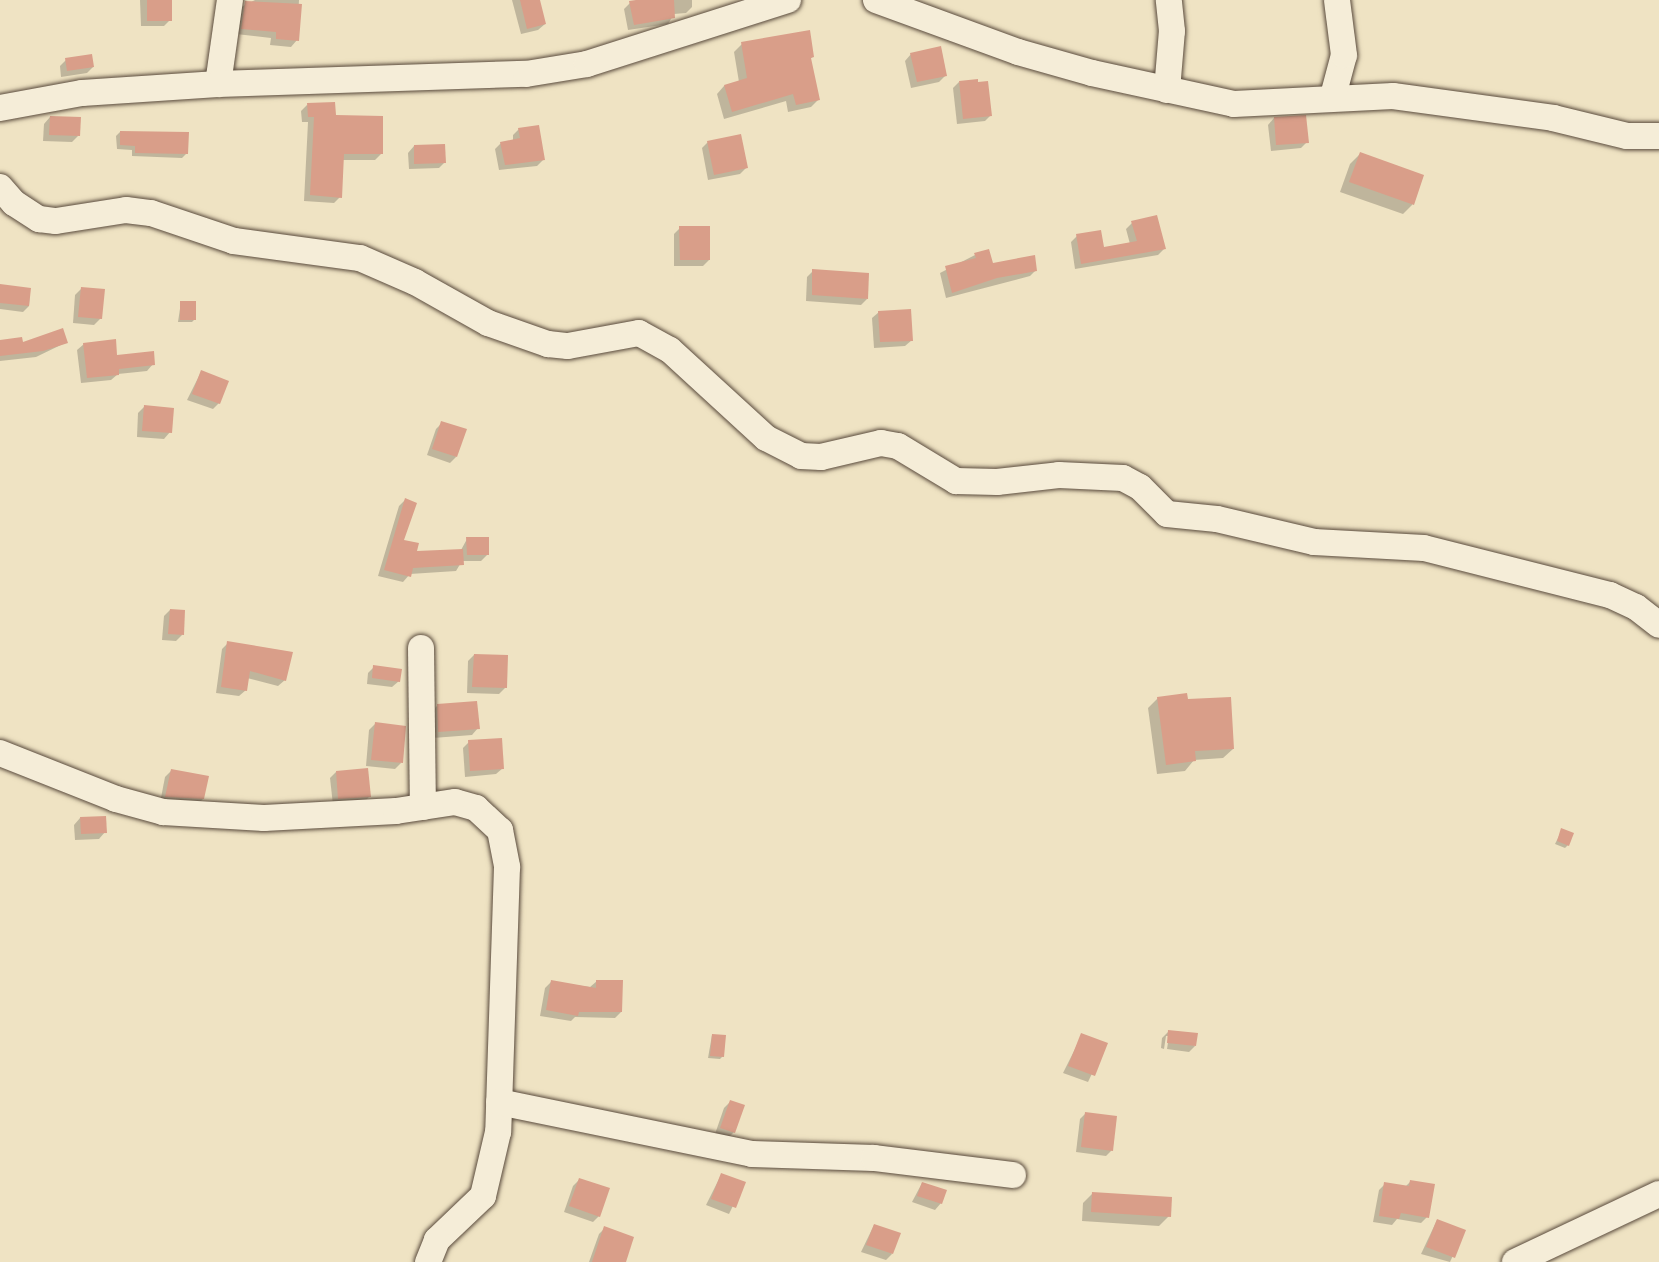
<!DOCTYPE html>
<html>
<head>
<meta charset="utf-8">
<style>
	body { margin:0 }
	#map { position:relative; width:1659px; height:1262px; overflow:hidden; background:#efe3c3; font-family:"Old Standard TT",serif }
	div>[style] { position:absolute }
	.shadow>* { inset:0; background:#0003 }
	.building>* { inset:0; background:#d99e89 }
	.roads { filter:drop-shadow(0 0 2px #594a3c) drop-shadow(0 0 2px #594a3c) }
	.minor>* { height:26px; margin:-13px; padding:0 13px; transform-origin:13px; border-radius:13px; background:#f5edd8 }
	span { translate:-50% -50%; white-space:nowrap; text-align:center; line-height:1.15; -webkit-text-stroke:4.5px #f5edd8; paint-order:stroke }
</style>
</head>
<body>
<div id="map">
	<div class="shadow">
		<i style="clip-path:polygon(140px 0,171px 0,170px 20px,164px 26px,141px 26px)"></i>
		<i style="clip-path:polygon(255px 0,299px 0,297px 40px,291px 47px,270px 45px,271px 38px,236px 34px,239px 8px)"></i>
		<i style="clip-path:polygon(512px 0,539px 0,545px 24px,538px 30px,521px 34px)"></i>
		<i style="clip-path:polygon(645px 0,692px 0,692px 7px,686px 13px,674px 14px,668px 24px,628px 30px,624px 9px,630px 3px)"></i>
		<i style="clip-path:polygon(742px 44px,812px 57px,809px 60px,819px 99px,811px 107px,788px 112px,786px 101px,724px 119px,717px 94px,724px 86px,739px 82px,734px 52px)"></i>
		<i style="clip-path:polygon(911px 54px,946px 75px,939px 82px,911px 88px,905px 61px)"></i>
		<i style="clip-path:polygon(66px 60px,93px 67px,87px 73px,61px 77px,60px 66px)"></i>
		<i style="clip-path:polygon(959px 82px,991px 115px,985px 121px,957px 124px,953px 88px)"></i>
		<i style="clip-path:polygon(307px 105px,335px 117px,381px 154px,375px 160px,342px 160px,340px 197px,334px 203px,304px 201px,308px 122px,302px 122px,301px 111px)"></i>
		<i style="clip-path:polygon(50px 117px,78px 136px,72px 142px,43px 141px,44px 124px)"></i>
		<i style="clip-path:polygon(1274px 118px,1307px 142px,1301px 148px,1271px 151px,1268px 125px)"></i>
		<i style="clip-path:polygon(519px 129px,543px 160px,537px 166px,499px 170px,495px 149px,501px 143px,513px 141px,513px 135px)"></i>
		<i style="clip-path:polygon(120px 132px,186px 154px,182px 158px,132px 156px,132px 150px,117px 149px,116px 136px)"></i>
		<i style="clip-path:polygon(708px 142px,746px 168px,740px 174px,708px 180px,702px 148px)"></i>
		<i style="clip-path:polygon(414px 146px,445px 162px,439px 168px,409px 169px,408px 153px)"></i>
		<i style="clip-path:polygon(1360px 154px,1423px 176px,1412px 205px,1403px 214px,1340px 192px,1350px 164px)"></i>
		<i style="clip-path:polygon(1132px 223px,1164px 249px,1158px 255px,1075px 269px,1071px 242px,1077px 236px,1103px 249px,1130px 244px,1126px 229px)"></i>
		<i style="clip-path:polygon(680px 228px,709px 260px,703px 266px,674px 266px,674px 234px)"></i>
		<i style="clip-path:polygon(975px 255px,992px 265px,1036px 270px,1030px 276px,946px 298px,940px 273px)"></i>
		<i style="clip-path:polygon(813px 271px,867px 299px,861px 305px,806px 301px,807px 277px)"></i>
		<i style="clip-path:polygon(0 286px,30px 289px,29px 306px,23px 312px,0 309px)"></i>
		<i style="clip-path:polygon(81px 289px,101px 318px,94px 325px,73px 323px,75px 295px)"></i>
		<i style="clip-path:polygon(181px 302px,195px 319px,192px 322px,178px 322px)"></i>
		<i style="clip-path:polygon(879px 312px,912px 340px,905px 346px,874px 348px,872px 318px)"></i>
		<i style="clip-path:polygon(0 341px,22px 344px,67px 342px,36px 357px,0 361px)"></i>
		<i style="clip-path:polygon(84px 344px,116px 356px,153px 364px,147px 371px,118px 374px,111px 380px,81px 383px,77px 350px)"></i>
		<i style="clip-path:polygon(201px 372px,219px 403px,213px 409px,187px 400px)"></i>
		<i style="clip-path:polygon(144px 407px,170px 432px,164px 439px,137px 437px,138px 413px)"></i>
		<i style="clip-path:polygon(442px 423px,456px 457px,450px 463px,427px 455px,436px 429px)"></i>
		<i style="clip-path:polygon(405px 500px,402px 541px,415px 553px,461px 550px,467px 539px,488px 554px,481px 561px,462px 561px,456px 571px,410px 574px,403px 582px,378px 576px,399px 506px)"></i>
		<i style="clip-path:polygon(170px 610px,182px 635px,176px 641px,162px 640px,164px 616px)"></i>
		<i style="clip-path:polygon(228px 643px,285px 680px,278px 686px,247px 678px,246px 690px,239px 696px,216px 693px,222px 649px)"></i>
		<i style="clip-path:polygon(474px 655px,505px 688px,499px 694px,467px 693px,468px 661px)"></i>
		<i style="clip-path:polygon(374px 667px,399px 681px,392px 687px,367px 684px,368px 673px)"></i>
		<i style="clip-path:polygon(1158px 698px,1187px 701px,1233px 749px,1223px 758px,1194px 760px,1185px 771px,1157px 774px,1148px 708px)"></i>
		<i style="clip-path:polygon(437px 706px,478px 728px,472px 735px,433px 738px,431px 712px)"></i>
		<i style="clip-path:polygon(375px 724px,401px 763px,395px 769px,366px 766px,369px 730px)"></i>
		<i style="clip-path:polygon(469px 742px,503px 768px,496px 774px,465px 777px,463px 748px)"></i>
		<i style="clip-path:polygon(171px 771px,203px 799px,197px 805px,160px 803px,165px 777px)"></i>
		<i style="clip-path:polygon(336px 772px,369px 797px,363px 803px,333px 805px,330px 778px)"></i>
		<i style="clip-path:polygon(80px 818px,105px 832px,99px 839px,75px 840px,74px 825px)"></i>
		<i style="clip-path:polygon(1562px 830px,1568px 845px,1565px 848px,1555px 844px)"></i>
		<i style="clip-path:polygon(597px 981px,621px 1012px,615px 1018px,575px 1017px,571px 1021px,540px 1016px,545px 988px,551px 982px,590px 987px)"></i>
		<i style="clip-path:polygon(1169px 1031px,1195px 1046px,1189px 1052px,1167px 1049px,1169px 1036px,1166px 1036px,1164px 1049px,1161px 1048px,1162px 1038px)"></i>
		<i style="clip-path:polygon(712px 1035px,723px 1056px,720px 1059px,708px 1058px)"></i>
		<i style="clip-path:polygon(1082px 1035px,1106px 1044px,1088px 1082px,1063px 1073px)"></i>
		<i style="clip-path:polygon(730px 1102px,734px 1132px,728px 1138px,715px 1134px,724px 1108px)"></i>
		<i style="clip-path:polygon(1086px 1113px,1112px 1150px,1106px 1156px,1076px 1152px,1080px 1119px)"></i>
		<i style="clip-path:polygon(721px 1175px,744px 1183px,729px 1214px,706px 1205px)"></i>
		<i style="clip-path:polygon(580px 1179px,599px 1216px,593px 1222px,564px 1212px,573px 1186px)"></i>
		<i style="clip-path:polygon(1411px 1181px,1427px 1217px,1421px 1223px,1397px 1219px,1392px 1225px,1373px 1222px,1379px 1190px,1385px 1184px,1405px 1187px)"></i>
		<i style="clip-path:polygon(922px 1183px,941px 1203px,935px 1210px,912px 1202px)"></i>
		<i style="clip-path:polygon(1093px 1193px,1169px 1216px,1159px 1226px,1082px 1221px,1083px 1203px)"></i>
		<i style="clip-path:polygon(1437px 1220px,1464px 1231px,1450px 1262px,1421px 1254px)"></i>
		<i style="clip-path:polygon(874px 1225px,892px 1254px,886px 1260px,861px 1252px)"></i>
		<i style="clip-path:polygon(605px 1228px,624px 1262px,589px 1262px,599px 1234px)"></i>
	</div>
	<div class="building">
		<i style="clip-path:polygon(147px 0,172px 0,172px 21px,147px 21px)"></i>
		<i style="clip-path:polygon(520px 0,540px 0,546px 24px,527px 29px)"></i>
		<i style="clip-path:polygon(636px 0,674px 0,675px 18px,634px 25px,629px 1px)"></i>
		<i style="clip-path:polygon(245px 1px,302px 4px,299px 41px,276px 39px,276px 32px,241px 29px)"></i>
		<i style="clip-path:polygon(810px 30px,814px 57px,811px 58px,820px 100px,796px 105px,793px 94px,732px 112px,724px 85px,747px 78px,741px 42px)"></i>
		<i style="clip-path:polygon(941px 46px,947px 76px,917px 82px,910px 53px)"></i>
		<i style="clip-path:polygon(92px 54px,94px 67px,67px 71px,65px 58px)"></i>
		<i style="clip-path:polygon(978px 79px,978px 82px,988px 81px,992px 116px,963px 119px,959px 81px)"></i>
		<i style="clip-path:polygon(335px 102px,336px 115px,383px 116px,383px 154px,344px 154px,342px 198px,310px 195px,314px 117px,308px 117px,307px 103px)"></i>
		<i style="clip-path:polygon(1306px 115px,1309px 143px,1276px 145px,1274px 117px)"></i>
		<i style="clip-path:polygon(50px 116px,81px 117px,80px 136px,49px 135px)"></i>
		<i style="clip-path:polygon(539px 125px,545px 160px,505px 165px,500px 142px,520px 138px,518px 128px)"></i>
		<i style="clip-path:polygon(120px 131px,189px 132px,188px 154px,135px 153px,135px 146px,120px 145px)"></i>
		<i style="clip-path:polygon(741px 134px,748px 168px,714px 175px,707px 141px)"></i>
		<i style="clip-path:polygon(445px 144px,446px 163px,414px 164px,414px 145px)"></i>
		<i style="clip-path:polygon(1360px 152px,1424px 175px,1414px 205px,1349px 182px)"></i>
		<i style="clip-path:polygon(1157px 215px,1166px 249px,1081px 264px,1076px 234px,1101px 230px,1104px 247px,1137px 241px,1131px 221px)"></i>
		<i style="clip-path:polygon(679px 226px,710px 226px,710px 260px,680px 260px)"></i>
		<i style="clip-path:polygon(989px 249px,993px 263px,1035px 255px,1037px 271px,997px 278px,952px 293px,945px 266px,976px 258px,974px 253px)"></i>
		<i style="clip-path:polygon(812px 269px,869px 273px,868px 299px,812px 295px)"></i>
		<i style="clip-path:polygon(0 284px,31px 288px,29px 306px,0 303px)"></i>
		<i style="clip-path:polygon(81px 287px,105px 289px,102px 319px,78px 317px)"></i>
		<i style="clip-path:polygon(180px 301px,196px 301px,196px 320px,180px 320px)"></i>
		<i style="clip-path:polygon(911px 309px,913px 341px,880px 342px,878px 311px)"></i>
		<i style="clip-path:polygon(63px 328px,68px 343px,43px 351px,0 356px,0 340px,22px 337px,23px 342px)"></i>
		<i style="clip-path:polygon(116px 339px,117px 355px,154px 351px,155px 365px,119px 369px,119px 375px,87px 378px,83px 343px)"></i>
		<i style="clip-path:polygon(201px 370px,229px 381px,220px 404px,192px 394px)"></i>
		<i style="clip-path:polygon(144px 405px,174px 408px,172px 433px,142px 431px)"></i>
		<i style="clip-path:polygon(441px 421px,467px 429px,457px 457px,432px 449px)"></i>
		<i style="clip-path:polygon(405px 498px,417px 503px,404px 540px,419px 543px,417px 551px,463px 549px,464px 565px,413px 568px,411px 577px,384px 570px)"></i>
		<i style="clip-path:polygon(466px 537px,489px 537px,489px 555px,467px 555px)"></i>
		<i style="clip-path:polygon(170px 609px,185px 610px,184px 635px,168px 634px)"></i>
		<i style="clip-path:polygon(227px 641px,293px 652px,286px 681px,250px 671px,247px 691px,221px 687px)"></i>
		<i style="clip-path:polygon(474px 654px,508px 655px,507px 688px,472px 687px)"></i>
		<i style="clip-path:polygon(373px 665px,402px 669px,400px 682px,372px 678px)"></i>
		<i style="clip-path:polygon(1187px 693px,1188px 699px,1231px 697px,1234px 749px,1195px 751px,1196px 761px,1166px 765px,1157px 697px)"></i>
		<i style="clip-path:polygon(477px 701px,480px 729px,438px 732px,437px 704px)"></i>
		<i style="clip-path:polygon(375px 722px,406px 726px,403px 763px,371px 760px)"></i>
		<i style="clip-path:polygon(502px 738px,504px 769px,470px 771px,468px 740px)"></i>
		<i style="clip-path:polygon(368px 768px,371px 797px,338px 799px,336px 771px)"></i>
		<i style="clip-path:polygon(171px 769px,209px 776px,204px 799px,165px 797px)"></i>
		<i style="clip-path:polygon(106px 816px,107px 833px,81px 834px,80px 817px)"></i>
		<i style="clip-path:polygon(1561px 828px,1574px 833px,1569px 846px,1557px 841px)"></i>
		<i style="clip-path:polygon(551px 980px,596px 988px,596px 980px,623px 980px,622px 1012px,579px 1012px,578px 1016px,546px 1010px)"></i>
		<i style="clip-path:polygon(1168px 1030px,1198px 1033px,1196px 1046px,1167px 1043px)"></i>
		<i style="clip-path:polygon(1081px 1033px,1108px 1043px,1095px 1076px,1068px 1066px)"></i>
		<i style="clip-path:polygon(712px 1034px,726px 1035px,724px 1057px,710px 1056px)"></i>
		<i style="clip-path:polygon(730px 1100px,745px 1105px,735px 1133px,720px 1128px)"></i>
		<i style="clip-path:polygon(1085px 1112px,1117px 1116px,1113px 1151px,1081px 1147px)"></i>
		<i style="clip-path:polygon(721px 1173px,746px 1182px,736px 1208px,711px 1199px)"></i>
		<i style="clip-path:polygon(579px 1178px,610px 1188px,600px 1217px,569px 1206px)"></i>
		<i style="clip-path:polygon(1410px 1180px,1435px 1184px,1429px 1218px,1401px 1213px,1399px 1219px,1379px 1216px,1384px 1182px,1409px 1186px)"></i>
		<i style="clip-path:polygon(922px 1182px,947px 1190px,942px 1204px,917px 1196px)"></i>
		<i style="clip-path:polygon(1092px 1192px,1172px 1197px,1171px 1217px,1091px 1212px)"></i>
		<i style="clip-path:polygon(1437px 1219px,1466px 1230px,1455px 1258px,1426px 1247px)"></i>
		<i style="clip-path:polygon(874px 1224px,901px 1233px,893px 1254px,866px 1245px)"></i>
		<i style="clip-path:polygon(604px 1226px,634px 1237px,626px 1262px,592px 1262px)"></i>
	</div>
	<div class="roads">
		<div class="minor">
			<i style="left:876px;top:0;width:151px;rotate:20.1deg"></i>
			<i style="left:1018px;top:52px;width:77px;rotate:15.8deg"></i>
			<i style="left:1092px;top:73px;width:145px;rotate:12.3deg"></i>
			<i style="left:1234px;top:104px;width:159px;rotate:-2.9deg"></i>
			<i style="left:1393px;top:96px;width:162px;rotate:7.8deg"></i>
			<i style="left:1553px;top:118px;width:76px;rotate:13.7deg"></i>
			<i style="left:1627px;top:136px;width:32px"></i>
			<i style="left:218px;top:84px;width:85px;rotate:-81.9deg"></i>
			<i style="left:1167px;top:90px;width:59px;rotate:-85.2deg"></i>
			<i style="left:1172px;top:31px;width:31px;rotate:-96deg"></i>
			<i style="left:1333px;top:96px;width:42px;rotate:-75deg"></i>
			<i style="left:1344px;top:55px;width:55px;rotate:-97.3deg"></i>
			<i style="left:0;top:108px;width:83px;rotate:-10.4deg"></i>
			<i style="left:82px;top:93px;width:136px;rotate:-3.8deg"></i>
			<i style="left:218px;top:84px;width:308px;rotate:-1.9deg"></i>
			<i style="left:526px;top:74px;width:62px;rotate:-9.3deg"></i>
			<i style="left:587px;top:64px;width:211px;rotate:-17.7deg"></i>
			<i style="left:0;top:187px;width:21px;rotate:49deg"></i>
			<i style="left:14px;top:203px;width:30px;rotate:33deg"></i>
			<i style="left:39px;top:219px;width:17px;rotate:7deg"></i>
			<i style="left:56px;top:221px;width:71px;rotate:-8.9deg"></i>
			<i style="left:126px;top:210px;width:25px;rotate:7deg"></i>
			<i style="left:151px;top:213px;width:88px;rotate:18.6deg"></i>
			<i style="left:234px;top:241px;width:127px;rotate:7.7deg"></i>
			<i style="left:360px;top:258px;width:60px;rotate:23.6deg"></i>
			<i style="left:415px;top:282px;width:84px;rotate:29.3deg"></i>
			<i style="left:488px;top:323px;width:64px;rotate:19.3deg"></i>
			<i style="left:548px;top:344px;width:20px;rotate:6deg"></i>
			<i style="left:568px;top:346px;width:72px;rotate:-10.4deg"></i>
			<i style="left:639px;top:333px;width:35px;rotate:29deg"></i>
			<i style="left:670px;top:350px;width:130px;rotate:42.5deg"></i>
			<i style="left:766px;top:438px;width:39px;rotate:27deg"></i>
			<i style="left:801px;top:456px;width:20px;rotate:3deg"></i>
			<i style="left:821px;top:457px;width:62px;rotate:-13.1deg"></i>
			<i style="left:881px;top:443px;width:17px;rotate:10deg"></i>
			<i style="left:898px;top:446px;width:68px;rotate:31.1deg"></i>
			<i style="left:956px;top:481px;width:41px;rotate:1.4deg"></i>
			<i style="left:997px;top:482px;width:62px;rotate:-6.4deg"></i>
			<i style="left:1059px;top:475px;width:64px;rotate:2.7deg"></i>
			<i style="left:1123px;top:478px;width:19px;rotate:28deg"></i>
			<i style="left:1140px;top:487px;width:38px;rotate:45deg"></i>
			<i style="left:1167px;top:514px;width:50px;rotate:5.7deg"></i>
			<i style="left:1217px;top:519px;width:100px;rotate:13.3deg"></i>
			<i style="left:1314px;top:542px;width:110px;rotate:3.1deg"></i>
			<i style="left:1424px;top:548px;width:192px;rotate:14.2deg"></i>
			<i style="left:1610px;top:595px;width:29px;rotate:25deg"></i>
			<i style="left:1636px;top:607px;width:29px;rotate:38deg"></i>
			<i style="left:421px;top:648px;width:159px;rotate:89.3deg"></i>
			<i style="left:0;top:753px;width:125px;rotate:21.6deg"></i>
			<i style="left:116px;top:799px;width:49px;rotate:15.5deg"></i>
			<i style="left:163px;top:812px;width:101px;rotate:3.4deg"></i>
			<i style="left:264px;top:818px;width:132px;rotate:-3deg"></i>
			<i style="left:396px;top:811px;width:60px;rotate:-8.7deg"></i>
			<i style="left:455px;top:802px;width:22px;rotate:16deg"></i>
			<i style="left:476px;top:808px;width:33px;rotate:43deg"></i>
			<i style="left:500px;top:830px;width:38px;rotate:79deg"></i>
			<i style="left:507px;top:867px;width:265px;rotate:91.9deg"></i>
			<i style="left:498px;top:1132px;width:66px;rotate:103.2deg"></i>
			<i style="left:483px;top:1196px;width:64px;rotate:136.3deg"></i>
			<i style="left:437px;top:1240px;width:24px;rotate:112deg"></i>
			<i style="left:499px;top:1102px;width:258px;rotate:11.6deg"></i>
			<i style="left:752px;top:1154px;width:122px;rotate:1.9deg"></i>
			<i style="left:874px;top:1158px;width:140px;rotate:7deg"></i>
			<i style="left:1515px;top:1262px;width:159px;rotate:-25.3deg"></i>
		</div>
	</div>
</div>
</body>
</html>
